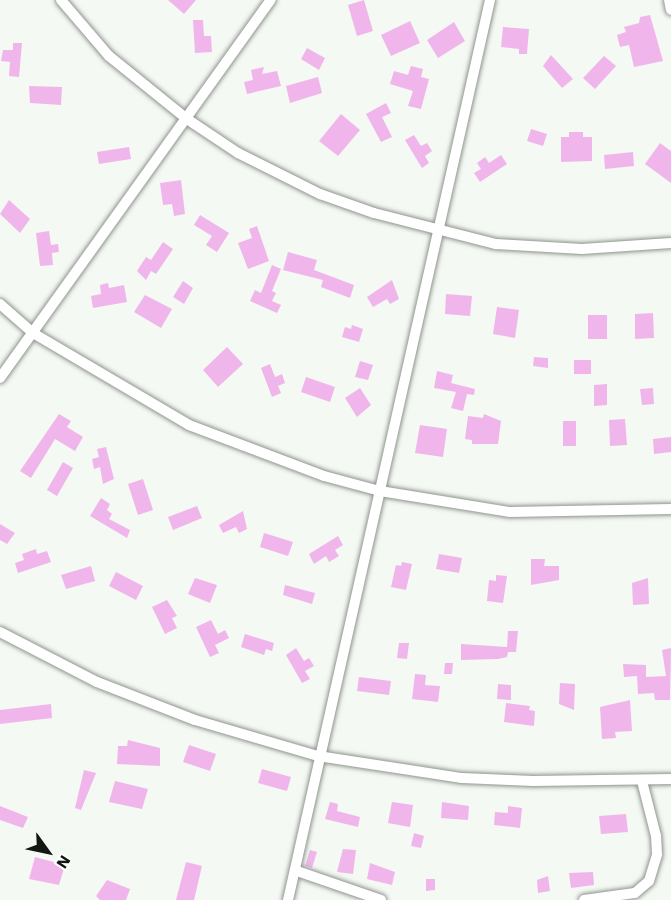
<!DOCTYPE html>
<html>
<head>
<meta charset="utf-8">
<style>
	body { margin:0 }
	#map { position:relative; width:671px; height:900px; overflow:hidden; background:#f4f9f3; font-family:"Work Sans",sans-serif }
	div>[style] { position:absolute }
	.building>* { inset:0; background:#f0b6ec }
	.roads { filter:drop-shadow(0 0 2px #90948f) drop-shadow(0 0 2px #90948f) }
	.minor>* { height:10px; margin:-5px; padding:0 5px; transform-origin:5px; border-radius:5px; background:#fff }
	span { translate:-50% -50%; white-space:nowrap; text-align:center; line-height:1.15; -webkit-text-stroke:4.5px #fff; paint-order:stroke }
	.north { position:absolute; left:18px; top:822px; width:60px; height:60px; -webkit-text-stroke:4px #fff; paint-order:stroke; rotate:123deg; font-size:16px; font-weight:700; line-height:24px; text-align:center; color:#141614 }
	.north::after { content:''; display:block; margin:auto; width:21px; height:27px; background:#141614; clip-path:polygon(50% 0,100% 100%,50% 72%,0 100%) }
</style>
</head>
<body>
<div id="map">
	<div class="building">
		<i style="clip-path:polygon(168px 0,196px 0,184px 14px)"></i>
		<i style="clip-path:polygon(364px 0,373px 31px,357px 36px,348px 5px)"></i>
		<i style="clip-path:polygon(650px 15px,663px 61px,634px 67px,629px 45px,620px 47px,617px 35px,626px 32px,624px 27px,639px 23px,640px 17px)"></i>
		<i style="clip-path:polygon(193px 20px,203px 20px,204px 36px,211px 36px,212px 52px,195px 53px)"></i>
		<i style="clip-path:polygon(410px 21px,420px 43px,391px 56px,381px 35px)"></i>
		<i style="clip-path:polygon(454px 22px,465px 41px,438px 58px,427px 40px)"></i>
		<i style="clip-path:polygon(503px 27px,529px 29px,527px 54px,519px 54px,519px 49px,501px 47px)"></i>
		<i style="clip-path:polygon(13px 43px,22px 43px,19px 77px,9px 76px,10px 62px,1px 61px,3px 50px,13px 50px)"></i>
		<i style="clip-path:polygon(307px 48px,325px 58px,319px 70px,301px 59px)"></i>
		<i style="clip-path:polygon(551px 55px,573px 79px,562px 88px,543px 66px)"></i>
		<i style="clip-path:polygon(604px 56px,616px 66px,595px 89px,583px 78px)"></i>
		<i style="clip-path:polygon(411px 66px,423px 69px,421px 77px,429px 79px,421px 109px,408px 106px,413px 91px,390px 84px,394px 71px,408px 75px)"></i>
		<i style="clip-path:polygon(264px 67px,262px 74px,277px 71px,281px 86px,247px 94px,244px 82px,253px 80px,251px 70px)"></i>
		<i style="clip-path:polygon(318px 77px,322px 93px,290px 103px,286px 86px)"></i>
		<i style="clip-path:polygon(29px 86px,62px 87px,61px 105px,30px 103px)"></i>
		<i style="clip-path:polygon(386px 103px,391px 113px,382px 117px,392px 137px,381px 142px,366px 114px)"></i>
		<i style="clip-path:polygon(341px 114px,360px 130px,338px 156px,319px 141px)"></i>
		<i style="clip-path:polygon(531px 129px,547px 134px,543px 146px,527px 141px)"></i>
		<i style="clip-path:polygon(569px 132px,583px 132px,583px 137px,592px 137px,592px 161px,561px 162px,561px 137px,569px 137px)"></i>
		<i style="clip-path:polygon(414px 135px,421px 146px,427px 143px,432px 151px,425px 156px,429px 163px,422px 168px,405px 140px)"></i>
		<i style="clip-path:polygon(660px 143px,671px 151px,671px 183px,645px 164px)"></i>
		<i style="clip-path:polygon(129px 147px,131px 159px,99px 164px,97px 152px)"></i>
		<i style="clip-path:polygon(633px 152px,634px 166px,605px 169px,604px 155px)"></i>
		<i style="clip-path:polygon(501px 155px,507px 164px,480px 182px,474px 173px,481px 169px,477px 163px,485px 157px,489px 163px)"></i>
		<i style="clip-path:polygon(181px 180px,185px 214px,174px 216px,172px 204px,163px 205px,160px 183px)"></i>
		<i style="clip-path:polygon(9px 200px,30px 219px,20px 233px,0 214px)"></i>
		<i style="clip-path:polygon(200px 215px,229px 233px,217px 252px,206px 245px,212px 236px,194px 225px)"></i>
		<i style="clip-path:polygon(257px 226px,269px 261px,248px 269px,238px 243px,252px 238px,249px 229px)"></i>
		<i style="clip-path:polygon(49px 231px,51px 245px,58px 244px,59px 252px,52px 253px,53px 265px,40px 266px,36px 233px)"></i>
		<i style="clip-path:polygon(163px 242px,173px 249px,156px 274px,151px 271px,146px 280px,137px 271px,146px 257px,151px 260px)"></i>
		<i style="clip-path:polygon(288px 252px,317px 260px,314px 270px,354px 285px,350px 298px,321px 287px,323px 280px,283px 270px)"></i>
		<i style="clip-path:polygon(272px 265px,281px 269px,272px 291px,276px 293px,272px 301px,281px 305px,277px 313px,250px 301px,255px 290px,261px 293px)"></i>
		<i style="clip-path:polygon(392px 280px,399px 299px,390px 304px,387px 299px,373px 307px,367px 297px)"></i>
		<i style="clip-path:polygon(183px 281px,193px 288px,184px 304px,173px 297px)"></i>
		<i style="clip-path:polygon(108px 283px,109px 288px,124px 285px,127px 302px,93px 308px,91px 296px,101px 294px,100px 285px)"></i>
		<i style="clip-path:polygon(446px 294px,472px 296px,470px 316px,445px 314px)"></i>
		<i style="clip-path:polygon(145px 295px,172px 309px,161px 328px,134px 312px)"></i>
		<i style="clip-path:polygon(497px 307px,519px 310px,515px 338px,493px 334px)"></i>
		<i style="clip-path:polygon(653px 313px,654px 338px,635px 339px,635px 314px)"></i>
		<i style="clip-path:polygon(588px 315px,607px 315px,607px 339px,588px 339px)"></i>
		<i style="clip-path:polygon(352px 325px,363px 329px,359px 342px,342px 337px,345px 327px,351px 329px)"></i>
		<i style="clip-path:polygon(227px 347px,243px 364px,218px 387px,203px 370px)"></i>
		<i style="clip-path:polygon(534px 357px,548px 358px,548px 368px,533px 366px)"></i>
		<i style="clip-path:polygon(574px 360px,591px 360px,591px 374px,574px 374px)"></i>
		<i style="clip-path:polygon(360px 361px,373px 365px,368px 380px,355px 377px)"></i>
		<i style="clip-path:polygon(270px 364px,275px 377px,282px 374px,285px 383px,278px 386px,281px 393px,272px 397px,261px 368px)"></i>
		<i style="clip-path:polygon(437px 371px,453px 375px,451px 383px,475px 389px,474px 395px,467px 394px,463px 411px,451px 408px,456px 392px,434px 388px)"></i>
		<i style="clip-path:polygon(306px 377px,335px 387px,330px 402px,301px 392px)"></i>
		<i style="clip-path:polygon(607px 384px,607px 405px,594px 406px,594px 385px)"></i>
		<i style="clip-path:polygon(360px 388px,371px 405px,357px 417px,345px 398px)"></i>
		<i style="clip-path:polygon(653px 388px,654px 404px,642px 405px,640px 389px)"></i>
		<i style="clip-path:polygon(59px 414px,71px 421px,67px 427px,83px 437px,75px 451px,55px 439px,31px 478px,20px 471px)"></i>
		<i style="clip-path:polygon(484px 414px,501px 421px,498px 444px,472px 444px,472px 440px,465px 439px,468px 416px,483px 418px)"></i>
		<i style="clip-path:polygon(625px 419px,627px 445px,610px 446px,609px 420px)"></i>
		<i style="clip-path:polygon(563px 421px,576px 421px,576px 446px,563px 446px)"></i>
		<i style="clip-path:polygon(420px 425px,447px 429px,443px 457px,415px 453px)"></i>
		<i style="clip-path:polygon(671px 437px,671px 452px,654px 454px,653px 439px)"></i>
		<i style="clip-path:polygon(106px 447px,114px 479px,103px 484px,100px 467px,94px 469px,92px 459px,99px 457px,97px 449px)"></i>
		<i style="clip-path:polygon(63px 462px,73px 468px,57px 496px,47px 490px)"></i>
		<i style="clip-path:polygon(143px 479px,153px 510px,138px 515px,128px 484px)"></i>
		<i style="clip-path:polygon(101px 498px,110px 504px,107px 510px,112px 514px,109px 519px,130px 530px,127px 538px,90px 516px)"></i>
		<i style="clip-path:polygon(197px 506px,202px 518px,173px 530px,168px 517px)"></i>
		<i style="clip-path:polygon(243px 511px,247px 529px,239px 533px,236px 527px,223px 533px,219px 525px)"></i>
		<i style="clip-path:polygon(0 524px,15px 533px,7px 544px,0 540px)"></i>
		<i style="clip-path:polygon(264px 533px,293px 542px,288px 556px,260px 547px)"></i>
		<i style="clip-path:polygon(338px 536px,343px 545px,335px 550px,339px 556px,329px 562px,326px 556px,314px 564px,309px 554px)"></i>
		<i style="clip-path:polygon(36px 549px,37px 554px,47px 551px,51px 562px,18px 573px,15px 563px,24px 560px,22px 554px)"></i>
		<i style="clip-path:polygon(439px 554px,462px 558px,459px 573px,436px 569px)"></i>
		<i style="clip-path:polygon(531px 559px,545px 559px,544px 566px,559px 566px,559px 580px,531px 585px)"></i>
		<i style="clip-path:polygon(402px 562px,412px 564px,406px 590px,391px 587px,396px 565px,401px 566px)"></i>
		<i style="clip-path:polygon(91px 566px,95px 581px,66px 589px,61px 575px)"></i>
		<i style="clip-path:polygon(116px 572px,143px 586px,136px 600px,109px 586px)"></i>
		<i style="clip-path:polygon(496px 575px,507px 576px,503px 603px,487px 601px,489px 580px,496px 581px)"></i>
		<i style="clip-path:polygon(195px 578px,217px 585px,210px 603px,188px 594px)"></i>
		<i style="clip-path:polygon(648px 578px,649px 604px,633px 605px,632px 583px)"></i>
		<i style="clip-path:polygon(285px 585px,315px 593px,312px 604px,283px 595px)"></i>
		<i style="clip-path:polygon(167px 600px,177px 616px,172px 618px,177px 628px,165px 634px,152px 607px)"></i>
		<i style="clip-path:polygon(211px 620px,218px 634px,225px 630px,229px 638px,215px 645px,219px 653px,210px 657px,196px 627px)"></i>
		<i style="clip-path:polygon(508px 631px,518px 631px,516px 652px,508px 652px,507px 657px,498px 659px,461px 660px,461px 644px,507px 647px)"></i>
		<i style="clip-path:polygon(245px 634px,274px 643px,272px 651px,266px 649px,264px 655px,241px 647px)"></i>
		<i style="clip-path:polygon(399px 643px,409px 643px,407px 659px,397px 658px)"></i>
		<i style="clip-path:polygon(296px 648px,304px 661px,309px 658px,314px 666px,305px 671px,310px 679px,302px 683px,286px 655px)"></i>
		<i style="clip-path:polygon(671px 648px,670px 700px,655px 700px,654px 693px,638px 694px,637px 676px,624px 677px,623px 664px,646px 665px,646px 677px,666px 676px,662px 650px)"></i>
		<i style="clip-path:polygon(445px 663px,453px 663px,452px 674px,444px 674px)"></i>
		<i style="clip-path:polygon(415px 674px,426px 675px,425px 685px,440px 686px,438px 702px,412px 699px)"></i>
		<i style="clip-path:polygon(359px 677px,391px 681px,389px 695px,357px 691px)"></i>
		<i style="clip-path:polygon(560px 683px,575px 684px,574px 710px,559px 704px)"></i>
		<i style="clip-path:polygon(498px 684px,511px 685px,511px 700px,497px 699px)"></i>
		<i style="clip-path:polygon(630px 700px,632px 731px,615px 732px,616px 738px,602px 739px,600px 707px)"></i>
		<i style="clip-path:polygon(506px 703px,530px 706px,529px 710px,535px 711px,534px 726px,504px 722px)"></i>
		<i style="clip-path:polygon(51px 704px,52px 718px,0 724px,0 710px)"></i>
		<i style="clip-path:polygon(128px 740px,160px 748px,160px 766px,117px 764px,118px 746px,127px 746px)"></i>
		<i style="clip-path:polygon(189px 745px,216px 754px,210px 771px,183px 762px)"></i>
		<i style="clip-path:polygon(262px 769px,291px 777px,287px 791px,258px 783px)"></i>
		<i style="clip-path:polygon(84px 770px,96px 773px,81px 810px,75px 808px)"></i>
		<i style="clip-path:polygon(115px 781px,148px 789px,142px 809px,109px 802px)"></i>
		<i style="clip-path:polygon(330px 802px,338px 804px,337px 811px,360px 817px,358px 827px,325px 819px)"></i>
		<i style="clip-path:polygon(392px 802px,413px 805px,410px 827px,388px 823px)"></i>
		<i style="clip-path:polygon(442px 802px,469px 806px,468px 820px,441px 818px)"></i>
		<i style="clip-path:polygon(0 806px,28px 817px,23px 828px,0 820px)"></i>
		<i style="clip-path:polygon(508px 806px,522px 808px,520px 828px,494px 825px,495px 812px,508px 813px)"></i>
		<i style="clip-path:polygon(626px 814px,628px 832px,601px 834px,599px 816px)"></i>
		<i style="clip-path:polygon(414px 833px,424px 836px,421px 848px,411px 846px)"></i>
		<i style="clip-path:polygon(343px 849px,356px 850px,353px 874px,337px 872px)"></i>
		<i style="clip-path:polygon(310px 850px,317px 852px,312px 868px,305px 866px)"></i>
		<i style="clip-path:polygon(35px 857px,65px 865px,59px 885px,29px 879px)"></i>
		<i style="clip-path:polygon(186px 862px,202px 866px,194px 900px,176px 900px)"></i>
		<i style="clip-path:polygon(370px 863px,395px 872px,392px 885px,367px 879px)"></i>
		<i style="clip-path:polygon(593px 872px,594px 885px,571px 888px,569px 873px)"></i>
		<i style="clip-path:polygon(548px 876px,550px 891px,538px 893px,537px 880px)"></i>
		<i style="clip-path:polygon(426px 879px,435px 879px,435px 890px,426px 891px)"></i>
		<i style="clip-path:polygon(107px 880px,130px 889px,126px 900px,100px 900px,96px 896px)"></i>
	</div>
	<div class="roads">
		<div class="minor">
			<i style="left:61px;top:0;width:74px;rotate:49.4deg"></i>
			<i style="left:109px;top:56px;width:100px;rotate:38.9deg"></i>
			<i style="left:187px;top:119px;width:61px;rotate:33.7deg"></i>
			<i style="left:238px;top:153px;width:92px;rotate:26.6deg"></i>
			<i style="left:320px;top:194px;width:57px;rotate:19.4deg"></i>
			<i style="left:374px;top:213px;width:126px;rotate:14.3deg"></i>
			<i style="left:496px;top:244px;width:86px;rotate:3.3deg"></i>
			<i style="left:582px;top:249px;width:89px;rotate:-3.9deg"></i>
			<i style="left:669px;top:0;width:10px;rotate:79deg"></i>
			<i style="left:0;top:304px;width:44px;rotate:41.3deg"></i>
			<i style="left:33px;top:333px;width:181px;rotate:30.5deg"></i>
			<i style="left:189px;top:425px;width:144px;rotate:20.7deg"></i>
			<i style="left:324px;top:476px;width:58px;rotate:15deg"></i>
			<i style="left:380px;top:491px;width:132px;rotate:9.2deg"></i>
			<i style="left:510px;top:512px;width:161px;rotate:-1.1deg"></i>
			<i style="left:0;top:378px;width:465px;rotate:-54.4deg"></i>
			<i style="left:0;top:632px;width:109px;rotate:27.3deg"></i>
			<i style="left:97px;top:682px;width:105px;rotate:21.2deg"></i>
			<i style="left:195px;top:720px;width:128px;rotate:16.3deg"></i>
			<i style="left:318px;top:756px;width:146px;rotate:8.7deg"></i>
			<i style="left:462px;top:778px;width:71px;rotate:2.4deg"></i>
			<i style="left:533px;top:781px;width:138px;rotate:-0.8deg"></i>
			<i style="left:297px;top:871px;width:89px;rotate:19deg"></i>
			<i style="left:288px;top:900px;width:922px;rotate:-77.35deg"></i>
			<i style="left:584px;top:900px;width:51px;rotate:-7.8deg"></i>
			<i style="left:635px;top:893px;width:18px;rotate:-41deg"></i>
			<i style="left:649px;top:881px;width:28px;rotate:-73deg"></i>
			<i style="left:657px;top:854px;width:18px;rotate:-93deg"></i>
			<i style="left:656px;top:836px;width:57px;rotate:-104.3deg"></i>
		</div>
	</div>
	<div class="north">N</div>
</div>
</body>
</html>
